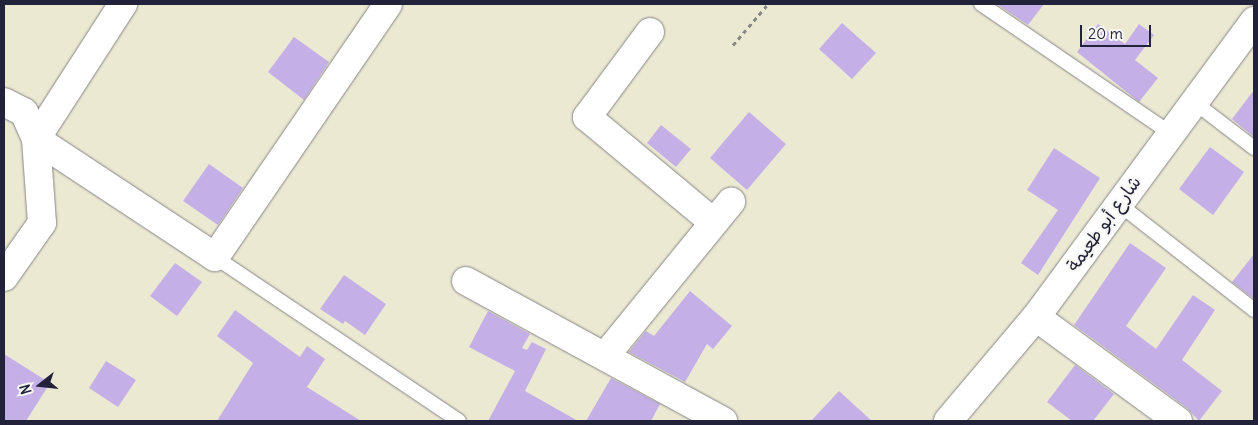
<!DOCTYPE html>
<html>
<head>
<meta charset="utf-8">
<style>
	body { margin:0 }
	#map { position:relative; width:1258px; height:425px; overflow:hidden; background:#ece9d3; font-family:Delius,"Playpen Sans Arabic",sans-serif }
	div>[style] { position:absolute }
	.building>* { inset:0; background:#c4b0e7 }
	.path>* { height:3px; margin-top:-1.5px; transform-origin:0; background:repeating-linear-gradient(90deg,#878687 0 4px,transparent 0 8px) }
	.roads { filter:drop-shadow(0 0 1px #878687) drop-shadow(0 0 1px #878687) }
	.service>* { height:14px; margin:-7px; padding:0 7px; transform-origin:7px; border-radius:7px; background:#fff }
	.minor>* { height:28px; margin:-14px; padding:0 14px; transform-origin:14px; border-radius:14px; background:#fff }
	.tertiary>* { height:28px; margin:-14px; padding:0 14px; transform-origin:14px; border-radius:14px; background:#fff }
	span { translate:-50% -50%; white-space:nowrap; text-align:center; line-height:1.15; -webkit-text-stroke:4px #f6f6f2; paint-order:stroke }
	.street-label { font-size:18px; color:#22223b }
	.frame { position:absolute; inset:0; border:5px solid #22223b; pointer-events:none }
	.north { position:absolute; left:15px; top:360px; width:50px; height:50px; -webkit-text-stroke:4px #f6f6f2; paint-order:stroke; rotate:254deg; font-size:14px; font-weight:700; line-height:20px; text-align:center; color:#22223b }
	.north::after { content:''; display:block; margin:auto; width:18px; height:22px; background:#22223b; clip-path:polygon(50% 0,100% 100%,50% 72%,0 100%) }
	.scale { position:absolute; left:1080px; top:25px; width:71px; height:22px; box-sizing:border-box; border:2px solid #22223b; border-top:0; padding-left:6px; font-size:15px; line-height:18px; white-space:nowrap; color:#22223b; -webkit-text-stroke:4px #f6f6f2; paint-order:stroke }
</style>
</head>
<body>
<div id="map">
	<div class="building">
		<i style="clip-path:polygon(997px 4px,1044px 4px,1028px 25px)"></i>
		<i style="clip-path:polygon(842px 23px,876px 53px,852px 79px,819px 49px)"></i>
		<i style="clip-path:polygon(1098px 24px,1125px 44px,1139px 24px,1154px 35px,1135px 60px,1158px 78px,1139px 102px,1077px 52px)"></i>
		<i style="clip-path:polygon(294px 37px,329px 62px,304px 100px,268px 72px)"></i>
		<i style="clip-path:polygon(1254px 90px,1254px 137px,1232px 119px)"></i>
		<i style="clip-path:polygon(749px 112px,786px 144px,747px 190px,710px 158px)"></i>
		<i style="clip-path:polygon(661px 125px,691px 149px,676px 167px,647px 143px)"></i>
		<i style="clip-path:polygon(1210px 147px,1244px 172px,1213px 215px,1179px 189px)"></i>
		<i style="clip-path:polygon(1054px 148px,1100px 178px,1038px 275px,1021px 263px,1058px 210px,1027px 190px)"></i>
		<i style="clip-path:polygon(209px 164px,243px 188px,218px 225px,183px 201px)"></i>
		<i style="clip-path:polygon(1130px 243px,1166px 268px,1126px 326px,1156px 349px,1193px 295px,1215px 310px,1182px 360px,1222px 391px,1199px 421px,1187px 408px,1074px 325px)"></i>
		<i style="clip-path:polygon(1254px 254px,1254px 299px,1232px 282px)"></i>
		<i style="clip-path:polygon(175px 263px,202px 282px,177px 316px,150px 296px)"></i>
		<i style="clip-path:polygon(344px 275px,386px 304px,365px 335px,345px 321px,343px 324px,320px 309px)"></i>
		<i style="clip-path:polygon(690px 291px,732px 326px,713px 349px,707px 344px,685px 382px,629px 352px,646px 331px,654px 336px)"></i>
		<i style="clip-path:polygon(235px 310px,300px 357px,307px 346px,325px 359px,307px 387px,361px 421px,217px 421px,253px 363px,217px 336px)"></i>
		<i style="clip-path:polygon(488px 311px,530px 334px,522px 348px,527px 350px,532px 342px,546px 349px,525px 391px,578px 421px,488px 421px,515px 371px,469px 347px)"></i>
		<i style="clip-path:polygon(4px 354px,50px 383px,26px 421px,4px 421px)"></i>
		<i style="clip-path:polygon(106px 361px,136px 380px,118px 407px,89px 388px)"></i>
		<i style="clip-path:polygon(1075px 365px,1114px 394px,1093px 421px,1072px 421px,1047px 402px)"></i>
		<i style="clip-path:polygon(611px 378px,660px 404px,651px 421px,586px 421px)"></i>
		<i style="clip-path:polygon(839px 391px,872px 421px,811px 421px)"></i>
	</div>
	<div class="path">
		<i style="left:733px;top:45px;width:54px;rotate:-49.5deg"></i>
	</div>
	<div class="roads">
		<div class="service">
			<i style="left:981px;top:4px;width:229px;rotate:34.3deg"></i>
			<i style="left:1194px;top:102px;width:76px;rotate:37.5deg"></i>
			<i style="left:1119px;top:204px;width:172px;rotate:38.1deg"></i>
			<i style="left:215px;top:257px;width:294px;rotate:33.9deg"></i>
		</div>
		<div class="minor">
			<i style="left:650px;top:32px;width:106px;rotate:126.5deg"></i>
			<i style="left:587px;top:117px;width:164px;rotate:39.8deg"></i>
			<i style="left:4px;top:102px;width:22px;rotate:27deg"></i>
			<i style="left:24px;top:112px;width:30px;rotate:66deg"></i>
			<i style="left:36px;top:139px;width:214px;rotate:33.4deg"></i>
			<i style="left:215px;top:257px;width:306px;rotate:-55.6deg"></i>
			<i style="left:4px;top:277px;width:66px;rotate:-54.9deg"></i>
			<i style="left:42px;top:223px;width:84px;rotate:-94.1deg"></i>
			<i style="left:36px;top:139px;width:161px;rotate:-57.2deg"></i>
			<i style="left:466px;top:281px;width:293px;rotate:28.6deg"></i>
			<i style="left:1036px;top:317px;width:176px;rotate:36.2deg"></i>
			<i style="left:606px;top:355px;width:198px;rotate:-50.8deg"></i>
		</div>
		<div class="tertiary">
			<i style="left:948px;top:421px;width:136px;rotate:-49.8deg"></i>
			<i style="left:1036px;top:317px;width:368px;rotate:-53.6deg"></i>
		</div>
	</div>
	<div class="street-label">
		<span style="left:1104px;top:224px;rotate:-54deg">شارع أبو طعيمة</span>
	</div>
	<div class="frame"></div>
	<div class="north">N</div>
	<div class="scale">20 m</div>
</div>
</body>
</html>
